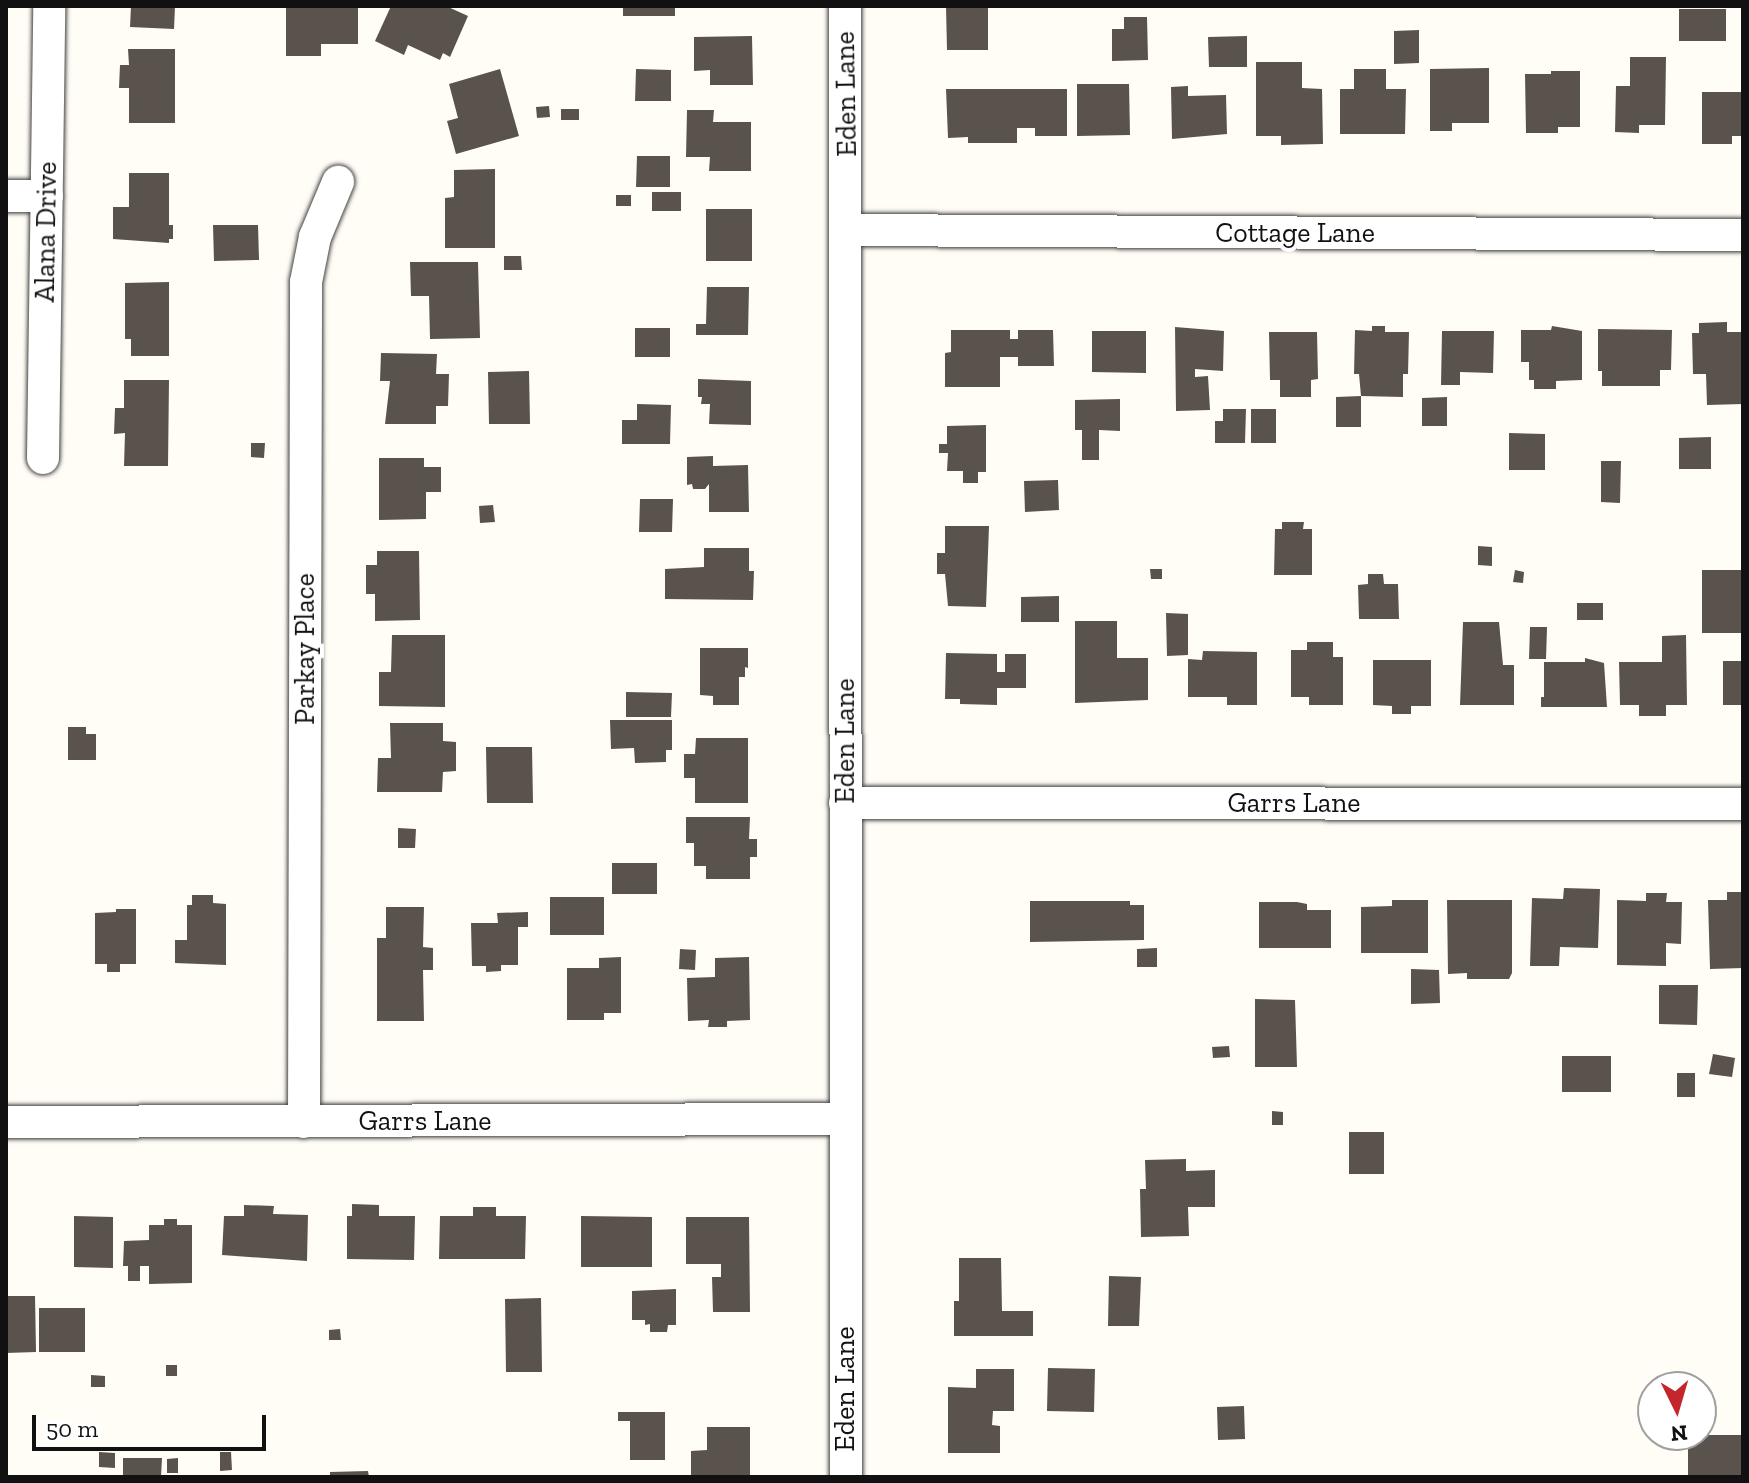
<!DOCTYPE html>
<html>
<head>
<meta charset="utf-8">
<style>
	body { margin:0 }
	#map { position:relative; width:1749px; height:1483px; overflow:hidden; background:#fffdf5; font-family:"Zilla Slab",serif }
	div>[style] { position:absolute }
	.building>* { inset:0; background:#5a524d }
	.roads { filter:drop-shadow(0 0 2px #444) drop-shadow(0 0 2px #444) }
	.minor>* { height:32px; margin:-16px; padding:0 16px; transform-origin:16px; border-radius:16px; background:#fff }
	span { translate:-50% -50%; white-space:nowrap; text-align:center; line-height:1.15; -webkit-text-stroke:8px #fff; paint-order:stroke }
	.street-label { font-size:28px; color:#111 }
	.frame { position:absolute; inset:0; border:8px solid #111; pointer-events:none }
	.north { position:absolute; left:1637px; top:1371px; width:80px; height:80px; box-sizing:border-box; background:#fff; border:2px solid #a0a0a0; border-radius:50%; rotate:175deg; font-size:22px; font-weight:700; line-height:32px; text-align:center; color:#111 }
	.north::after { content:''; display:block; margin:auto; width:28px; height:36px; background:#c4262e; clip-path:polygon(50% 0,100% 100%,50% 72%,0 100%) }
	.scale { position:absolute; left:32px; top:1415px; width:234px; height:36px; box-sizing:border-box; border:4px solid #111; border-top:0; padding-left:10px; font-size:24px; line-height:28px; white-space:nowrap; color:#111; -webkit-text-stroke:6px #fff; paint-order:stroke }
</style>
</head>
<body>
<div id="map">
	<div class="building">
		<i style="clip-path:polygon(131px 6px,175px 6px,174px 29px,130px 27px)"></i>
		<i style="clip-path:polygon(286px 6px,358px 6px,358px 44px,321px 44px,321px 56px,286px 56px)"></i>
		<i style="clip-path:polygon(391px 6px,446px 6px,468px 16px,450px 57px,443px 53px,440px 60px,408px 45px,404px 55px,375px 41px)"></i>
		<i style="clip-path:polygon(623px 6px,675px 6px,675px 16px,623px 16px)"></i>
		<i style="clip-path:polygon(946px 6px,988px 6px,988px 50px,947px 50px)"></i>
		<i style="clip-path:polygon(1679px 9px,1726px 9px,1726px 41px,1679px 41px)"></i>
		<i style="clip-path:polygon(1124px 17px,1147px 17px,1148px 60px,1112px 61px,1112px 29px,1124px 29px)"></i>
		<i style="clip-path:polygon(1419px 30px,1419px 63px,1394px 64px,1394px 31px)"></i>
		<i style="clip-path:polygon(752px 36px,753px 85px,710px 85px,710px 70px,694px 71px,694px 37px)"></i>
		<i style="clip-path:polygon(1247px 36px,1247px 67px,1209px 67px,1208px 37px)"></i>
		<i style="clip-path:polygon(128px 49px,175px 49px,175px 123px,129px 123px,129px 88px,119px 88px,120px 65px,129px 65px)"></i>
		<i style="clip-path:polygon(1630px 57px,1666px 57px,1665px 125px,1639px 125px,1639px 133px,1615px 132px,1616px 86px,1630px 86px)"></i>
		<i style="clip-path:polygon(1256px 62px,1302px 62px,1302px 88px,1322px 89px,1323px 144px,1281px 145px,1281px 136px,1256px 136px)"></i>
		<i style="clip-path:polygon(1489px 68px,1489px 123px,1452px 123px,1452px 131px,1430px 131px,1430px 69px)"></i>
		<i style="clip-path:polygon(500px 69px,519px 136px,456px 154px,447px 121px,458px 118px,449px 84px)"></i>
		<i style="clip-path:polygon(636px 69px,671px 70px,671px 101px,635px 101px)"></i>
		<i style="clip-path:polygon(1354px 69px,1386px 69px,1386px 89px,1406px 89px,1405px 134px,1340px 134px,1340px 89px,1354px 89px)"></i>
		<i style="clip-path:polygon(1551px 71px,1580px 71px,1580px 127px,1558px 127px,1558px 133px,1526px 133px,1525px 74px,1551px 74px)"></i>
		<i style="clip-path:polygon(1077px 84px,1129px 84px,1130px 135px,1077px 136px)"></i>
		<i style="clip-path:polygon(1188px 86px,1188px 96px,1226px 95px,1227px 134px,1172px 139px,1171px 87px)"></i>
		<i style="clip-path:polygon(946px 89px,1067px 89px,1067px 136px,1035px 136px,1035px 128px,1017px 128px,1017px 143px,968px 143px,968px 137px,948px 138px)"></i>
		<i style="clip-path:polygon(1702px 92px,1743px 92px,1743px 136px,1732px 136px,1732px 144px,1702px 144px)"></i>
		<i style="clip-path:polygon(549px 106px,550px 117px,537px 118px,536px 107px)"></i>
		<i style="clip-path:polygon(561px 109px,579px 109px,579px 120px,561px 120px)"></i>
		<i style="clip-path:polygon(687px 110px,714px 110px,713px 122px,751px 122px,751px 171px,709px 171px,710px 157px,686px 157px)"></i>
		<i style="clip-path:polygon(637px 156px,670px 156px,670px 187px,636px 187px)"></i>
		<i style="clip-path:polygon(495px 169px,495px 248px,445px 248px,445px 198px,454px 197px,454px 170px)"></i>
		<i style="clip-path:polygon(129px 173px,169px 173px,169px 225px,173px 225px,173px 239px,169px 239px,169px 243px,113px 239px,113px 207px,129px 207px)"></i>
		<i style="clip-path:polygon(652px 192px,681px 192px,681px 211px,652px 211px)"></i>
		<i style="clip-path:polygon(616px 195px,631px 195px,631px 206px,616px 206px)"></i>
		<i style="clip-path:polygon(706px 209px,752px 209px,752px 261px,706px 261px)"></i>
		<i style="clip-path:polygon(213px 225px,258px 225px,259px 260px,214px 261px)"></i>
		<i style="clip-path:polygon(504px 256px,521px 256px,522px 270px,504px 270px)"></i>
		<i style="clip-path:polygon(410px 262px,478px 262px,480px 338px,430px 339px,429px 296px,411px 296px)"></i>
		<i style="clip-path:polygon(169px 282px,169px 356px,131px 356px,131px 339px,125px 339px,125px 283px)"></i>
		<i style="clip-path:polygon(707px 287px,749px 287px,748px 335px,696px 335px,696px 324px,706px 324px)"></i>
		<i style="clip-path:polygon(1727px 322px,1727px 332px,1741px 332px,1743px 404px,1707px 405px,1706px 374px,1693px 374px,1692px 333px,1699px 333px,1699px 323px)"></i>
		<i style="clip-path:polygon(1372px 326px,1385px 326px,1385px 332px,1409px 332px,1408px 374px,1403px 374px,1403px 397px,1361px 396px,1361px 427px,1336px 427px,1336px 397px,1361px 396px,1359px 374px,1354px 374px,1355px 330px,1372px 331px)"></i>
		<i style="clip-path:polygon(1552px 326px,1582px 331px,1582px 380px,1556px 381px,1556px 389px,1534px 389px,1534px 380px,1529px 380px,1529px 362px,1521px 362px,1521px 330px,1551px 330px)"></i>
		<i style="clip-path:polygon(1175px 327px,1224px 331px,1223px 371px,1195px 369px,1195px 377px,1208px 376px,1210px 410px,1176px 411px)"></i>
		<i style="clip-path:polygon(635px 328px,670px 328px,670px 357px,635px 357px)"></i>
		<i style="clip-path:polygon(1598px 329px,1672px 330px,1671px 370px,1660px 370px,1660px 386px,1602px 386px,1602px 371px,1598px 371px)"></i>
		<i style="clip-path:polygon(951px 330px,1010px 330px,1010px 339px,1018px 339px,1018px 330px,1053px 330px,1054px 366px,1018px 366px,1018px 357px,1000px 357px,1000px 387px,945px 387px,945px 353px,951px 352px)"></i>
		<i style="clip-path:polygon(1092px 331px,1146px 331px,1146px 373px,1092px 372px)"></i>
		<i style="clip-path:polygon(1442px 331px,1494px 331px,1493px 373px,1460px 372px,1460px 385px,1441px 385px)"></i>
		<i style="clip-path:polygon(1269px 332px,1317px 332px,1318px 379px,1311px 380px,1311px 397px,1280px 397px,1280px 380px,1270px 380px)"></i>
		<i style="clip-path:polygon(381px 353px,437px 354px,436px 374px,449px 374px,448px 406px,436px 406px,436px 424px,385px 424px,390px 381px,380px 381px)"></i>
		<i style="clip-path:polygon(529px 371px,530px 424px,489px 424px,488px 372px)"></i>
		<i style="clip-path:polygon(698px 379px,751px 381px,751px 425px,709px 424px,710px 404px,701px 404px,702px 397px,698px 397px)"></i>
		<i style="clip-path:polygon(124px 380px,169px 380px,168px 466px,124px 466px,125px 433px,114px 434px,115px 408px,124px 408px)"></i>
		<i style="clip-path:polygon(1447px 397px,1447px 426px,1422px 426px,1422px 398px)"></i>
		<i style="clip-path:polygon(1120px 399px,1120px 431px,1099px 430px,1099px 460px,1082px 460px,1082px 430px,1075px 430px,1075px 400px)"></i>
		<i style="clip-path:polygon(637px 404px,671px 405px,670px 444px,622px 444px,622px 420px,637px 420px)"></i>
		<i style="clip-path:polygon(1223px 409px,1246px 409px,1245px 443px,1215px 443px,1215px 421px,1223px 421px)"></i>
		<i style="clip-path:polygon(1251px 409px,1276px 409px,1276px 443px,1251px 443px)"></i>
		<i style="clip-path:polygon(986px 425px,986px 472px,978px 472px,978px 483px,963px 483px,963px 471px,947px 471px,948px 453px,939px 453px,939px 444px,947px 444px,947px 426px)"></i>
		<i style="clip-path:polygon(1509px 433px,1545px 434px,1545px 470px,1509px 470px)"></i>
		<i style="clip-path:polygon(1711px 437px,1711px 469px,1679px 469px,1679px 438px)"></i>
		<i style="clip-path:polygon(251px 443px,265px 443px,264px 458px,251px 457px)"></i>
		<i style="clip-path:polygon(713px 456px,713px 466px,748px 465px,749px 512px,709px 512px,709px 484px,705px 489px,693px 489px,692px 484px,687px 485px,687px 457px)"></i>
		<i style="clip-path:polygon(379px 458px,424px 458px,424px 467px,441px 467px,441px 492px,426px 492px,426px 519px,379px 520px)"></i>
		<i style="clip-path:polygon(1601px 461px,1621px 461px,1620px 503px,1601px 502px)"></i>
		<i style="clip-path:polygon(1058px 480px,1059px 510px,1025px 512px,1024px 481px)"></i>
		<i style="clip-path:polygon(640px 499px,673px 499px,672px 532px,639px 532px)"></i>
		<i style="clip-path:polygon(493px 505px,495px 522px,480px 523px,479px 506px)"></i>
		<i style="clip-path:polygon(1282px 522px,1304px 522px,1303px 529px,1312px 529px,1312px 575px,1274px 575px,1275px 529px,1282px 529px)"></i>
		<i style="clip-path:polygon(945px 526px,989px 526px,986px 607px,948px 606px,945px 574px,937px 574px,937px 553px,945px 553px)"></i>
		<i style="clip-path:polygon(1478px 546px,1492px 547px,1492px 566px,1478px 565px)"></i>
		<i style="clip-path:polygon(704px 548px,749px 548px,749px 571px,754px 571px,753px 600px,665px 599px,665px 569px,704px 567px)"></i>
		<i style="clip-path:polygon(377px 551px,419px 551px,420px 620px,375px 621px,375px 594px,366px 594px,366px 565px,377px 565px)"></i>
		<i style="clip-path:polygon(1150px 569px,1162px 569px,1162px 579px,1151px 579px)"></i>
		<i style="clip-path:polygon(1515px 570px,1524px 572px,1523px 583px,1513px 582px)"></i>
		<i style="clip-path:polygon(1702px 570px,1743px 570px,1743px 633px,1702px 633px)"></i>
		<i style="clip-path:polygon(1368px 574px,1383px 574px,1384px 584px,1398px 584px,1399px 619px,1359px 619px,1358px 585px,1368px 584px)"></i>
		<i style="clip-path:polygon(1059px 596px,1059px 622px,1021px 622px,1021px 597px)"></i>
		<i style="clip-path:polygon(1577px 603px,1603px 603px,1603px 620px,1577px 620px)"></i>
		<i style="clip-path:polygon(1166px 613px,1188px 614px,1188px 655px,1167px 656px)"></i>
		<i style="clip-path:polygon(1075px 621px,1117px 621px,1117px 658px,1148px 658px,1148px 700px,1075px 703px)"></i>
		<i style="clip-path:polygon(1463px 622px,1499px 622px,1503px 665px,1514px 665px,1514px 705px,1460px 705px)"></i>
		<i style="clip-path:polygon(1530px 627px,1547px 627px,1546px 659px,1529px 659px)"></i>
		<i style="clip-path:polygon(392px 635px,445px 635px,445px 707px,379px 706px,379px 672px,391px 672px)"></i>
		<i style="clip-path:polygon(1686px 635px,1687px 705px,1666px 705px,1666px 716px,1639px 716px,1639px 705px,1620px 705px,1619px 662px,1662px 662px,1662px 636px)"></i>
		<i style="clip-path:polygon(1307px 642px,1333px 642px,1333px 657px,1343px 657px,1343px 705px,1309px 705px,1309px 697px,1291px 697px,1291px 650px,1307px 650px)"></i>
		<i style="clip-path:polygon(700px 648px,748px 648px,748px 668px,745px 667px,745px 677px,739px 677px,739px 705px,713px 705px,713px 696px,700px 695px)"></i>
		<i style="clip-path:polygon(1203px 651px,1257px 652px,1257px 705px,1227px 705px,1227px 697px,1188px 697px,1188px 659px,1202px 660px)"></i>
		<i style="clip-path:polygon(946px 653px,997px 654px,997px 672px,1005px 672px,1005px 654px,1026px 654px,1026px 688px,997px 688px,997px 705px,960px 704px,960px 699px,945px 699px)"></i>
		<i style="clip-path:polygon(1585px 658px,1604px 663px,1607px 707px,1541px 707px,1541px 697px,1544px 697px,1544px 662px,1585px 662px)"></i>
		<i style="clip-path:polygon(1373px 660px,1431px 660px,1431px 706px,1411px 706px,1411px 714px,1392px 714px,1392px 706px,1373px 705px)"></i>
		<i style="clip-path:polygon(1723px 661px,1743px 661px,1743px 705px,1723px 705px)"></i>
		<i style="clip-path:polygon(626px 692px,672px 693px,671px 717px,626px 717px)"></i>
		<i style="clip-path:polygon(610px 720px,672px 720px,672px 750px,666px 750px,666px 762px,635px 763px,634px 748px,611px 749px)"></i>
		<i style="clip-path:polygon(390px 723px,443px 723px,443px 741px,456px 742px,456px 771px,443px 772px,442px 792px,377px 792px,378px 758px,391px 758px)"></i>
		<i style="clip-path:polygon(68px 727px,86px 727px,86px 734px,96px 734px,96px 760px,68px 760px)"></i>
		<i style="clip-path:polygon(696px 738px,748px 738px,748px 803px,695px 803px,695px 778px,684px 778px,684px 754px,695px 754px)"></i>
		<i style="clip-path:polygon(486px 747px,532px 747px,533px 803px,487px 803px)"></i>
		<i style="clip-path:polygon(686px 817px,750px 817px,749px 839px,757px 839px,757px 857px,750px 857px,750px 879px,706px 879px,706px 866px,694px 866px,694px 843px,686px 843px)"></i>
		<i style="clip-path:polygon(398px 828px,416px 829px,415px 848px,398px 848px)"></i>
		<i style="clip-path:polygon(612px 863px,657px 863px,657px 894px,612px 894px)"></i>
		<i style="clip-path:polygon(1564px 888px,1600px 889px,1598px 948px,1560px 947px,1559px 966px,1530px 966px,1532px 898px,1563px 899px)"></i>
		<i style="clip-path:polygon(1727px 892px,1743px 892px,1743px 968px,1710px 969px,1708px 900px,1727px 900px)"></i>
		<i style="clip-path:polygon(1646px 893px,1667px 893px,1666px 902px,1682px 902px,1681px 944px,1666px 943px,1666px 966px,1617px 965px,1617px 900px,1646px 901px)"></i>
		<i style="clip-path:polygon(192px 895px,213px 895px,213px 903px,226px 904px,226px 965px,175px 963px,175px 940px,187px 940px,187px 905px,192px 905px)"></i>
		<i style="clip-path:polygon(550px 897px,604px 897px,604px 935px,550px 935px)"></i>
		<i style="clip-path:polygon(1392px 900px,1428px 900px,1428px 953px,1361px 953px,1361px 907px,1392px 906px)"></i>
		<i style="clip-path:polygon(1447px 900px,1512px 900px,1512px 973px,1509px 979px,1467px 979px,1467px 973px,1448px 974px)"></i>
		<i style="clip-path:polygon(1030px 901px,1130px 901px,1130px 905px,1144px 905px,1144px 940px,1030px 942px)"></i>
		<i style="clip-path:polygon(1259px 902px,1297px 902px,1307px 904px,1307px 910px,1331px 910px,1331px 948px,1259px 948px)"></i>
		<i style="clip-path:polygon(386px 907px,424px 907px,423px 947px,433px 948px,433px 970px,423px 970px,424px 1021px,377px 1021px,377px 938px,386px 938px)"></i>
		<i style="clip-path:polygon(116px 909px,136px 909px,136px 964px,120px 964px,120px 972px,107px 972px,107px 964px,95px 964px,95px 913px,116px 912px)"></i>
		<i style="clip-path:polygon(528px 912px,528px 927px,518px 927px,518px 965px,501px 965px,501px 971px,486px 972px,486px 966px,472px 966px,471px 923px,498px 923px,497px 913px)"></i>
		<i style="clip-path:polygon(1157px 948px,1157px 967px,1137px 967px,1137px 949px)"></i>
		<i style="clip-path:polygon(680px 949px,696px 950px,695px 970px,679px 969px)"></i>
		<i style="clip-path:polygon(621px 957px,621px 1013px,604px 1013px,604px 1020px,567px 1020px,567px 968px,599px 968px,599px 958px)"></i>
		<i style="clip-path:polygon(749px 957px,750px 1020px,727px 1021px,727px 1027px,708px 1027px,709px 1020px,688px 1021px,687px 978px,715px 977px,715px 958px)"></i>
		<i style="clip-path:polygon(1411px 969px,1439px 970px,1440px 1003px,1411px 1004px)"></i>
		<i style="clip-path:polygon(1659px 985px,1698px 985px,1697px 1025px,1659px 1024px)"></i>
		<i style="clip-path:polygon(1255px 999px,1295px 1000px,1297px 1067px,1255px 1067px)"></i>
		<i style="clip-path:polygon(1229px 1046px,1230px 1057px,1213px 1058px,1212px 1047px)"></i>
		<i style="clip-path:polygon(1713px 1054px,1735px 1058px,1732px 1077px,1709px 1074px)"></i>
		<i style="clip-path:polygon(1562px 1056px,1611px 1056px,1611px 1092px,1562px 1092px)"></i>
		<i style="clip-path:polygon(1677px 1073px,1695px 1073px,1695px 1097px,1677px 1097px)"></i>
		<i style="clip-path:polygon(1272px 1111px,1283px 1112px,1283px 1125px,1272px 1125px)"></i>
		<i style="clip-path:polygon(1349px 1132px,1384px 1132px,1384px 1174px,1349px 1174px)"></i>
		<i style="clip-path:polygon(1186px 1159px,1186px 1171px,1215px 1170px,1215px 1207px,1188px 1207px,1189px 1236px,1141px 1237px,1140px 1189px,1146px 1189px,1145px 1160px)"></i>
		<i style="clip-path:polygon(352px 1204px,379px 1205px,379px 1216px,415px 1216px,414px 1260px,347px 1259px,347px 1216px,352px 1216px)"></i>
		<i style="clip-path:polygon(244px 1205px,274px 1206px,273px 1214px,308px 1215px,307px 1261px,222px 1255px,224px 1216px,244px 1216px)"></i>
		<i style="clip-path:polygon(473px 1207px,496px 1207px,496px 1216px,526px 1216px,525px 1259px,439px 1259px,440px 1216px,473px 1216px)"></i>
		<i style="clip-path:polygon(74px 1216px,113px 1217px,113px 1268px,74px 1267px)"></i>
		<i style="clip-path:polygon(581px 1216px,652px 1217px,652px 1267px,581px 1267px)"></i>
		<i style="clip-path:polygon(686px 1217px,749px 1217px,750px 1312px,713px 1312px,712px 1277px,721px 1277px,721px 1264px,686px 1264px)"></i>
		<i style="clip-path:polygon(164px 1219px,177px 1219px,177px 1225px,192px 1225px,192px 1283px,149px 1284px,149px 1266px,140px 1266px,140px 1281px,128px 1281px,128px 1266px,123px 1266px,124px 1241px,149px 1240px,149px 1225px,164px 1225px)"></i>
		<i style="clip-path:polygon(959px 1258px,1001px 1258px,1002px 1311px,1033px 1311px,1033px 1336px,954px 1336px,954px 1301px,959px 1301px)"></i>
		<i style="clip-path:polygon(1109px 1276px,1141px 1277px,1139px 1326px,1108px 1326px)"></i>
		<i style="clip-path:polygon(676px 1289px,676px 1325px,668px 1325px,667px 1332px,650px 1332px,650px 1324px,645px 1325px,645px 1320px,632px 1320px,632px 1291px)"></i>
		<i style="clip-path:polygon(6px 1296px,35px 1296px,36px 1352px,6px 1353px)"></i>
		<i style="clip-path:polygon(541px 1298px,542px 1372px,506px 1372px,505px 1299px)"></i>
		<i style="clip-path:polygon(39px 1308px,85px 1308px,85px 1352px,39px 1352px)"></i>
		<i style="clip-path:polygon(340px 1329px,341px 1340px,329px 1340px,329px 1330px)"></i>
		<i style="clip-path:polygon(166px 1365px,177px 1365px,177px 1376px,166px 1376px)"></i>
		<i style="clip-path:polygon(1048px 1368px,1095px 1369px,1094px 1412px,1047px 1411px)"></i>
		<i style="clip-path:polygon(976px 1369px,1014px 1369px,1014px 1411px,993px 1411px,992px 1425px,1000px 1426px,1000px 1453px,948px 1453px,948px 1387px,976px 1388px)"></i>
		<i style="clip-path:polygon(91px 1375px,105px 1376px,105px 1387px,91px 1387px)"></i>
		<i style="clip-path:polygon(1244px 1406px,1245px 1439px,1218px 1440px,1217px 1407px)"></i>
		<i style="clip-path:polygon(618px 1412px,665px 1412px,665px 1460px,630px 1460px,630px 1421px,618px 1421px)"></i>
		<i style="clip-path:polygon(707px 1427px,750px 1427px,750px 1477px,691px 1477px,691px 1451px,707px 1450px)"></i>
		<i style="clip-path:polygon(1688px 1435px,1743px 1435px,1743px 1477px,1688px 1477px)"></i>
		<i style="clip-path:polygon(99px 1452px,115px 1453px,115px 1468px,99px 1467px)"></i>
		<i style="clip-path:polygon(220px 1452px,231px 1452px,232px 1470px,220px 1471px)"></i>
		<i style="clip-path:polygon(123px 1458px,162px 1458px,161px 1477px,123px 1477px)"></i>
		<i style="clip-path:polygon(178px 1458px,178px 1473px,167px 1473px,167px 1459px)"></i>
		<i style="clip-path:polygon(368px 1471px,369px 1477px,330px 1477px,330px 1472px)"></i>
	</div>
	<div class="roads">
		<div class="minor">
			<i style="left:845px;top:6px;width:1471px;rotate:89.96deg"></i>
			<i style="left:6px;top:196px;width:41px"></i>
			<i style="left:847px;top:230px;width:896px;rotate:0.32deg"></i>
			<i style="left:43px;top:458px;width:452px;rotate:-89.2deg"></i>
			<i style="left:845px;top:803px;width:898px;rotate:0.06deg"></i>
			<i style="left:6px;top:1122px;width:838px;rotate:-0.21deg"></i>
			<i style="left:304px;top:1122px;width:840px;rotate:-89.86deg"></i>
			<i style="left:306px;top:282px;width:46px;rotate:-78.7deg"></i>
			<i style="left:315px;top:237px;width:60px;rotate:-67.3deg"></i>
		</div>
	</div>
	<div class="street-label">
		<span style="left:846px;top:94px;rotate:-91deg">Eden Lane</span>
		<span style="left:46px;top:232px;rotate:-89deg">Alana Drive</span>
		<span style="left:1295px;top:233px">Cottage Lane</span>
		<span style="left:305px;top:649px;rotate:-90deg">Parkay Place</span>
		<span style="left:845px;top:741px;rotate:-90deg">Eden Lane</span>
		<span style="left:1294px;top:803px">Garrs Lane</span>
		<span style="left:425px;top:1121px">Garrs Lane</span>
		<span style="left:845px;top:1389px;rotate:-90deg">Eden Lane</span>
	</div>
	<div class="frame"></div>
	<div class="north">N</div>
	<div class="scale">50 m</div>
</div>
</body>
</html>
